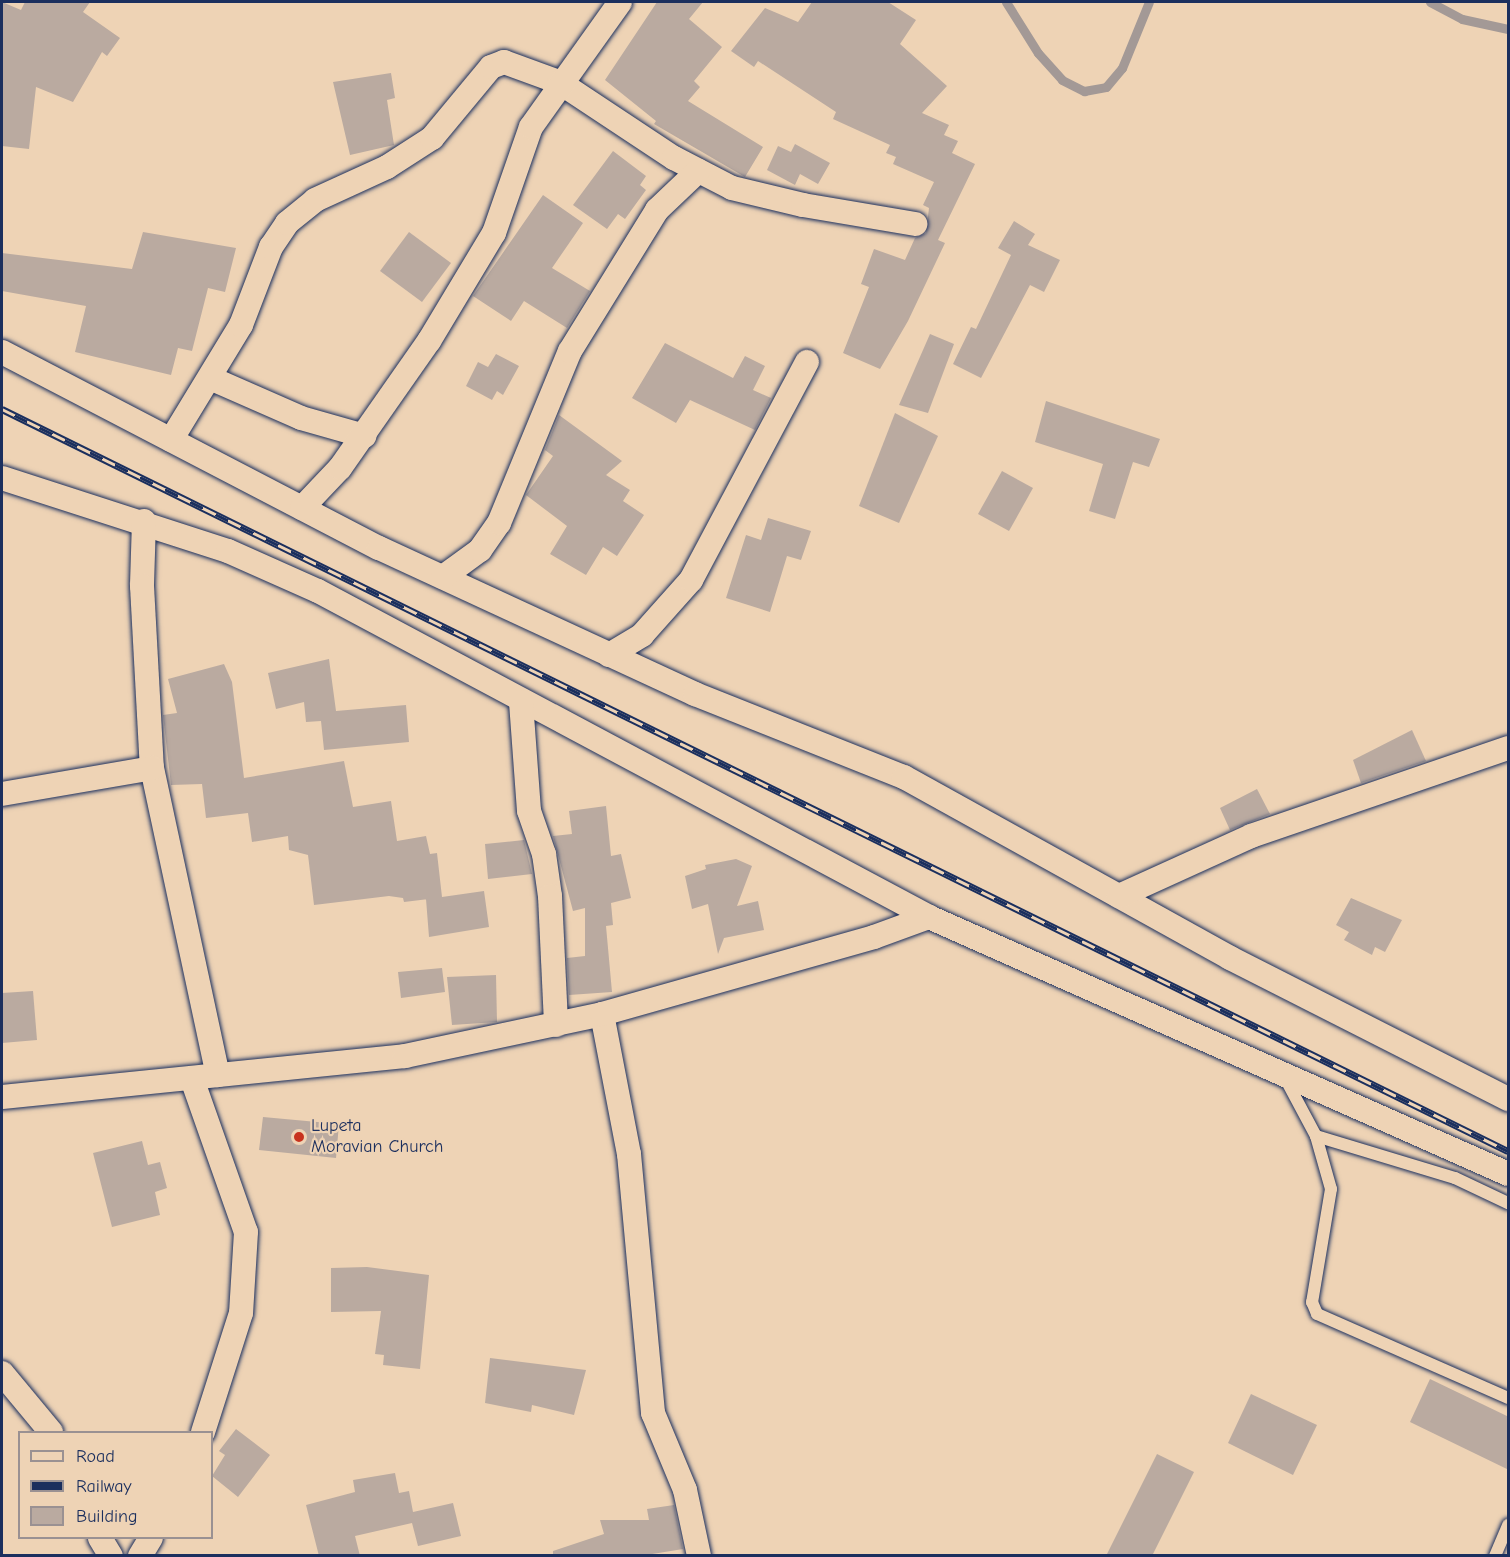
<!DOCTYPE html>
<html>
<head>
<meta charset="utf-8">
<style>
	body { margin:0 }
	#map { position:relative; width:1510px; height:1557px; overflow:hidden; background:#eed3b5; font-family:"Comic Neue",sans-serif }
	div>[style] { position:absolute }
	.stream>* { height:9px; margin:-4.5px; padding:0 4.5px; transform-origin:4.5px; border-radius:4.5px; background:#a39996 }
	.building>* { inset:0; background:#baaaa0 }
	.roads { filter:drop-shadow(0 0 2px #1b2f5e) drop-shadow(0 0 2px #1b2f5e) }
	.lane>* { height:12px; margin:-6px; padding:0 6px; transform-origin:6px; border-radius:6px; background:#eed3b5 }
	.street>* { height:24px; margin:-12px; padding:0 12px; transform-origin:12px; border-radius:12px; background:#eed3b5 }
	.rail>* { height:7px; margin-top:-3.5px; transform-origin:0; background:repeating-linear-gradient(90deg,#eed3b5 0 14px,#1b2f5e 0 28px); box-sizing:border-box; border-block:2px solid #1b2f5e }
	.dots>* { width:16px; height:16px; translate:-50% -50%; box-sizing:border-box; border:3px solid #eed3b5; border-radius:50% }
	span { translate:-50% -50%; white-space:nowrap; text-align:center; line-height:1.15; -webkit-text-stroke:4.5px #eed3b5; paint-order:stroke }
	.poi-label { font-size:18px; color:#1b2f5e }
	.left { translate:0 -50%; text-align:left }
	.frame { position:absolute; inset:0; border:3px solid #1b2f5e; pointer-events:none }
	.legend { position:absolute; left:18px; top:1431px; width:195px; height:108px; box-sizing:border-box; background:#eed3b5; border:2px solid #9a9192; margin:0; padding:8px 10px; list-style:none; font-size:18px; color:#1b2f5e }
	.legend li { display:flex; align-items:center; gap:12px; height:30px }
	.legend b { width:30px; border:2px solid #9a9192 }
</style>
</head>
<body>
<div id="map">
	<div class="stream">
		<i style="left:1006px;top:2px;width:60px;rotate:57.9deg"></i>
		<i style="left:1038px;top:53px;width:36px;rotate:48deg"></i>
		<i style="left:1062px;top:80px;width:25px;rotate:27deg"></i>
		<i style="left:1084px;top:91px;width:22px;rotate:-10deg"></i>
		<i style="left:1106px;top:87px;width:25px;rotate:-50deg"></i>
		<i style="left:1122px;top:68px;width:71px;rotate:-67.8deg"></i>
		<i style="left:1430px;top:2px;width:36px;rotate:28deg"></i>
		<i style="left:1462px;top:19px;width:47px;rotate:12.3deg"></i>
	</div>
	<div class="building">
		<i style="clip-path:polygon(2px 2px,21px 10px,25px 2px,90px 2px,83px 12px,120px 38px,107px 56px,102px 52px,73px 102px,36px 87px,29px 149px,2px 146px)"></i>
		<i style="clip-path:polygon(657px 2px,703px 2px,689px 19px,722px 47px,694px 81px,700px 87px,688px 101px,763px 147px,745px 177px,654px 124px,656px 121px,605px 80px)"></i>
		<i style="clip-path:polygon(812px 2px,888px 2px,916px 20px,900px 44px,947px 86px,922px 113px,949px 125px,944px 135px,958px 141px,952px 153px,975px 164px,938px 240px,945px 243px,908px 321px,880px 369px,843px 353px,869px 287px,861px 284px,874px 249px,905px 260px,915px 238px,926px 233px,929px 208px,923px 205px,934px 182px,893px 164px,896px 157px,886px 153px,890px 145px,833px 119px,836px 112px,758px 61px,754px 67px,731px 51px,765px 8px,798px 22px)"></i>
		<i style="clip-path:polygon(391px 73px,395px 98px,387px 100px,394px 145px,350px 155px,333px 82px)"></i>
		<i style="clip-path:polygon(795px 144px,830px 163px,818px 184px,800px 174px,795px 185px,767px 170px,778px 146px,791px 152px)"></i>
		<i style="clip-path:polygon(613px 151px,646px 176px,640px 185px,646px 190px,625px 219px,618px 214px,607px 229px,573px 205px)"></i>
		<i style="clip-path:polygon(543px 195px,583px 223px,552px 268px,590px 291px,567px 328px,524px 301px,511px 321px,473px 296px)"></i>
		<i style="clip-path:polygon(1014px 221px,1035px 234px,1028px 245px,1060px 260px,1044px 292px,1030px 285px,981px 378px,953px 364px,971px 327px,976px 329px,1011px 255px,998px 248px)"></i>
		<i style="clip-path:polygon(143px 232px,236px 248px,225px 292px,208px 288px,192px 351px,178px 348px,171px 375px,75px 352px,86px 306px,2px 291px,2px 253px,132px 269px)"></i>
		<i style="clip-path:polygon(409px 232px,451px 263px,422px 302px,380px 271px)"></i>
		<i style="clip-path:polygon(930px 334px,954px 344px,928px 413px,899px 405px)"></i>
		<i style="clip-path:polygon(665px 343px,733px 378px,745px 356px,765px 366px,753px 390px,771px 398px,755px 430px,690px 400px,676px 423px,632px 398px)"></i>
		<i style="clip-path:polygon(496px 354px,519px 366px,503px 395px,497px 391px,492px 400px,466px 386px,478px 362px,488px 367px)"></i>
		<i style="clip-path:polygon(1046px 401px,1160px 439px,1149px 467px,1133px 462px,1115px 519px,1089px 511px,1103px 464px,1035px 442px)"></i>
		<i style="clip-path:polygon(895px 413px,938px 436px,899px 523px,859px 506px)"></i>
		<i style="clip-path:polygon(559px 415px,622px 461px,606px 475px,630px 490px,623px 501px,644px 515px,617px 556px,603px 547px,586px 575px,550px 554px,567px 526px,526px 495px,553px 456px,545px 450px)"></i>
		<i style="clip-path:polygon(1002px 471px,1033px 488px,1009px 531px,978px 514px)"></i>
		<i style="clip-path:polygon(768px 518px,811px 531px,801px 560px,787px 556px,770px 612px,726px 598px,746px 535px,761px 540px)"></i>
		<i style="clip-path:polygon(329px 659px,336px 711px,406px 705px,409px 742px,324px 750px,321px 721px,306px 722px,304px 702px,276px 709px,268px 673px)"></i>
		<i style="clip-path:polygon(224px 664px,232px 682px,244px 778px,344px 761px,353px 807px,391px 801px,397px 841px,426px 836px,430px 854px,437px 853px,442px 897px,484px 891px,489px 927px,429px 937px,426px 899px,437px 898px,404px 902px,403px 898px,389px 896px,314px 905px,308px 855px,289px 850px,288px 836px,252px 842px,248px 813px,206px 818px,202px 784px,171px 785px,163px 715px,177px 713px,168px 679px)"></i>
		<i style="clip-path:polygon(1412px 730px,1426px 761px,1361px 783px,1353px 760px)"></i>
		<i style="clip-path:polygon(1257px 789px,1270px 814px,1230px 830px,1220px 808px)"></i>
		<i style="clip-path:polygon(606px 806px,611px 856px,621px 854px,631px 898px,611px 903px,613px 925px,606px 926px,612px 992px,569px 995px,567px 958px,585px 956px,585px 908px,573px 911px,553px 836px,572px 834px,569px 811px)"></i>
		<i style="clip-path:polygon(524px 840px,532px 874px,488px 879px,485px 844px)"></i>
		<i style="clip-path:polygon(736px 859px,752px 866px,737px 906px,758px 901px,764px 930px,724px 938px,718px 954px,708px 904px,692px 909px,685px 876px,706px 869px,705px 865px)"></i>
		<i style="clip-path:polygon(1351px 898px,1402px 920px,1385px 952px,1375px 947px,1372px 955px,1344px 940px,1349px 932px,1336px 925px)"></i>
		<i style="clip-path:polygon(442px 968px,445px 992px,401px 998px,398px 972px)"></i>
		<i style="clip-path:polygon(496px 975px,497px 1022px,452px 1025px,447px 977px)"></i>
		<i style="clip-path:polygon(33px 991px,37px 1040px,2px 1043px,2px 993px)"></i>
		<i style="clip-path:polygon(263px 1117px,339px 1124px,336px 1158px,259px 1150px)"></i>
		<i style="clip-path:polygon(142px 1141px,148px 1165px,160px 1162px,167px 1188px,155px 1192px,160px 1215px,112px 1227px,93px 1153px)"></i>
		<i style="clip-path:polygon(367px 1267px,429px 1275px,420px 1369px,383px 1365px,384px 1355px,375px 1354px,381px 1311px,331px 1312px,331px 1268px)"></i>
		<i style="clip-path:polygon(490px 1358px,586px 1370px,574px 1415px,532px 1405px,531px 1412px,485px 1403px)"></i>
		<i style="clip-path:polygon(1430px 1379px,1509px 1417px,1509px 1470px,1410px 1422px)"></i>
		<i style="clip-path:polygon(1251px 1394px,1317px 1425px,1293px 1475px,1228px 1443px)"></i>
		<i style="clip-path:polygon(236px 1429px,270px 1455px,238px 1497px,212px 1476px,225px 1455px,219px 1451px)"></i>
		<i style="clip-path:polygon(1157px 1454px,1194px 1472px,1152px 1556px,1106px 1556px)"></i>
		<i style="clip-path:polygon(395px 1473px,399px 1493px,409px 1491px,413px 1512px,453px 1503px,461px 1536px,418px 1546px,412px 1523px,355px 1536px,360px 1556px,319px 1556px,306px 1505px,355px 1492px,353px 1480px)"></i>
		<i style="clip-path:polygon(674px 1505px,683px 1549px,640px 1556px,553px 1556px,553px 1551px,604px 1534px,600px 1520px,649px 1520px,647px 1509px)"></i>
	</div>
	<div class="roads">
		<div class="lane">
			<i style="left:1285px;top:1078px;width:66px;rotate:61.9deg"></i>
			<i style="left:1316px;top:1136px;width:55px;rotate:74.2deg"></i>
			<i style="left:1331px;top:1189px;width:115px;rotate:99.5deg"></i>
			<i style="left:1312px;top:1302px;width:13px;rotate:67deg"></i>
			<i style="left:1317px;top:1314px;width:209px;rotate:23.7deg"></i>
			<i style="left:1316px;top:1136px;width:145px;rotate:16.8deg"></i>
			<i style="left:1455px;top:1178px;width:59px;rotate:25.3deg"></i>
			<i style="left:1495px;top:1556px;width:34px;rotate:-67deg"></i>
		</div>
		<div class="street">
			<i style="left:2px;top:352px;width:425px;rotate:27.5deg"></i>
			<i style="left:379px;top:548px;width:348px;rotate:24.8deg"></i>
			<i style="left:695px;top:694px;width:225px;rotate:21.7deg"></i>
			<i style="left:904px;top:777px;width:373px;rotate:29deg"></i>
			<i style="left:1230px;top:958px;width:312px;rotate:26.9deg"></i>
			<i style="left:210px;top:378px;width:99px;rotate:23.7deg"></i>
			<i style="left:301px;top:418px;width:66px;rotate:15.9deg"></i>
			<i style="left:171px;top:440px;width:135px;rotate:-58.7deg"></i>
			<i style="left:241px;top:325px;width:84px;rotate:-69deg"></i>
			<i style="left:271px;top:247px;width:29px;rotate:-56deg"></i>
			<i style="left:287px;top:223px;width:36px;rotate:-39deg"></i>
			<i style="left:315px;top:200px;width:79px;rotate:-24.6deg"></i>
			<i style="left:387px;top:167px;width:54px;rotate:-32.8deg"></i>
			<i style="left:432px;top:138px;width:92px;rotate:-50.3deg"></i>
			<i style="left:491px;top:67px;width:14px;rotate:-21deg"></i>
			<i style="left:504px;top:62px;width:59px;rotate:20deg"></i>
			<i style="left:559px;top:82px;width:138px;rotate:33.5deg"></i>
			<i style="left:674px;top:158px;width:65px;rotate:27.3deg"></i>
			<i style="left:732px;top:188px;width:73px;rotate:13.5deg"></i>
			<i style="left:803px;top:205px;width:114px;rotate:9.6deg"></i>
			<i style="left:2px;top:478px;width:237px;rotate:17.9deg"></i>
			<i style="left:228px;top:551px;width:98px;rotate:24deg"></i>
			<i style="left:318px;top:591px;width:693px;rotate:28.08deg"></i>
			<i style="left:929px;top:917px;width:633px;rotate:23.93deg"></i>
			<i style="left:302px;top:508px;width:55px;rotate:-46.5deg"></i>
			<i style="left:340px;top:468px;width:155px;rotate:-55deg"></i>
			<i style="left:429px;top:341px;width:126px;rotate:-59deg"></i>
			<i style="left:494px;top:233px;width:112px;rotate:-70.8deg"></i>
			<i style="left:531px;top:127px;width:153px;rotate:-54.5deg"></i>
			<i style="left:144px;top:521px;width:65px;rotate:91.8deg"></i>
			<i style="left:142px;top:586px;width:182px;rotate:86.9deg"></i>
			<i style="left:152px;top:768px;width:314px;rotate:77.9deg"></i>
			<i style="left:443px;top:577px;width:46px;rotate:-36.1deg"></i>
			<i style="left:480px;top:550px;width:33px;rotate:-55deg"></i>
			<i style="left:499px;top:523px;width:186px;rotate:-67.6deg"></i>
			<i style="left:570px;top:351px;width:166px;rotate:-58.3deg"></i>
			<i style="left:657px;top:210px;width:57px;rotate:-43.6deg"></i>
			<i style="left:609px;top:655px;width:39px;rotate:-31deg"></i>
			<i style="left:642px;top:635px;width:74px;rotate:-48.3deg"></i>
			<i style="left:691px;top:580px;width:247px;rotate:-62deg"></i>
			<i style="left:521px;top:702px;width:109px;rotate:85.8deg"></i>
			<i style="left:529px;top:811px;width:46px;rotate:70.8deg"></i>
			<i style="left:544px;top:854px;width:42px;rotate:81.9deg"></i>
			<i style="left:550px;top:896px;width:129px;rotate:87.3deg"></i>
			<i style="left:2px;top:794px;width:152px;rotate:-9.8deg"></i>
			<i style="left:1119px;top:896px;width:145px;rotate:-24.4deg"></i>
			<i style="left:1251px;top:836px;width:272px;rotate:-18.9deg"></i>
			<i style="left:602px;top:1014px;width:143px;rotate:79.1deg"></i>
			<i style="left:629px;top:1154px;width:260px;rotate:84.7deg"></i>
			<i style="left:653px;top:1413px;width:83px;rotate:67.4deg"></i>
			<i style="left:685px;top:1490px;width:67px;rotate:78deg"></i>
			<i style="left:192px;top:1079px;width:162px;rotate:70.6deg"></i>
			<i style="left:246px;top:1232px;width:81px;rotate:93.5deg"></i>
			<i style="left:241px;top:1313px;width:125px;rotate:107.7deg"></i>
			<i style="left:2px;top:1097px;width:405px;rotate:-5.8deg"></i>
			<i style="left:405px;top:1056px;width:201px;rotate:-12deg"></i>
			<i style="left:602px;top:1014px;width:283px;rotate:-15.8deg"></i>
			<i style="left:874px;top:937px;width:59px;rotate:-20deg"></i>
			<i style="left:2px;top:1373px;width:77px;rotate:50.3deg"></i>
			<i style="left:100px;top:1538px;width:21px;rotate:59deg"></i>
			<i style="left:140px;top:1556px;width:21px;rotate:-59deg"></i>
		</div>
	</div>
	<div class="rail">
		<i style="left:2px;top:409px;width:1679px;rotate:26.23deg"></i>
	</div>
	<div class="dots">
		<i style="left:299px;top:1137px;background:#c8321e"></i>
	</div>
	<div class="poi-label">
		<span class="left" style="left:311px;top:1137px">Lupeta<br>Moravian Church</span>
	</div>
	<div class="frame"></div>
	<ul class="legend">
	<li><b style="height:8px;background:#eed3b5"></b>Road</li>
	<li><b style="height:8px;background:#1b2f5e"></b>Railway</li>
	<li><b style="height:16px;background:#baaaa0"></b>Building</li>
	</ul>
</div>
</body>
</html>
